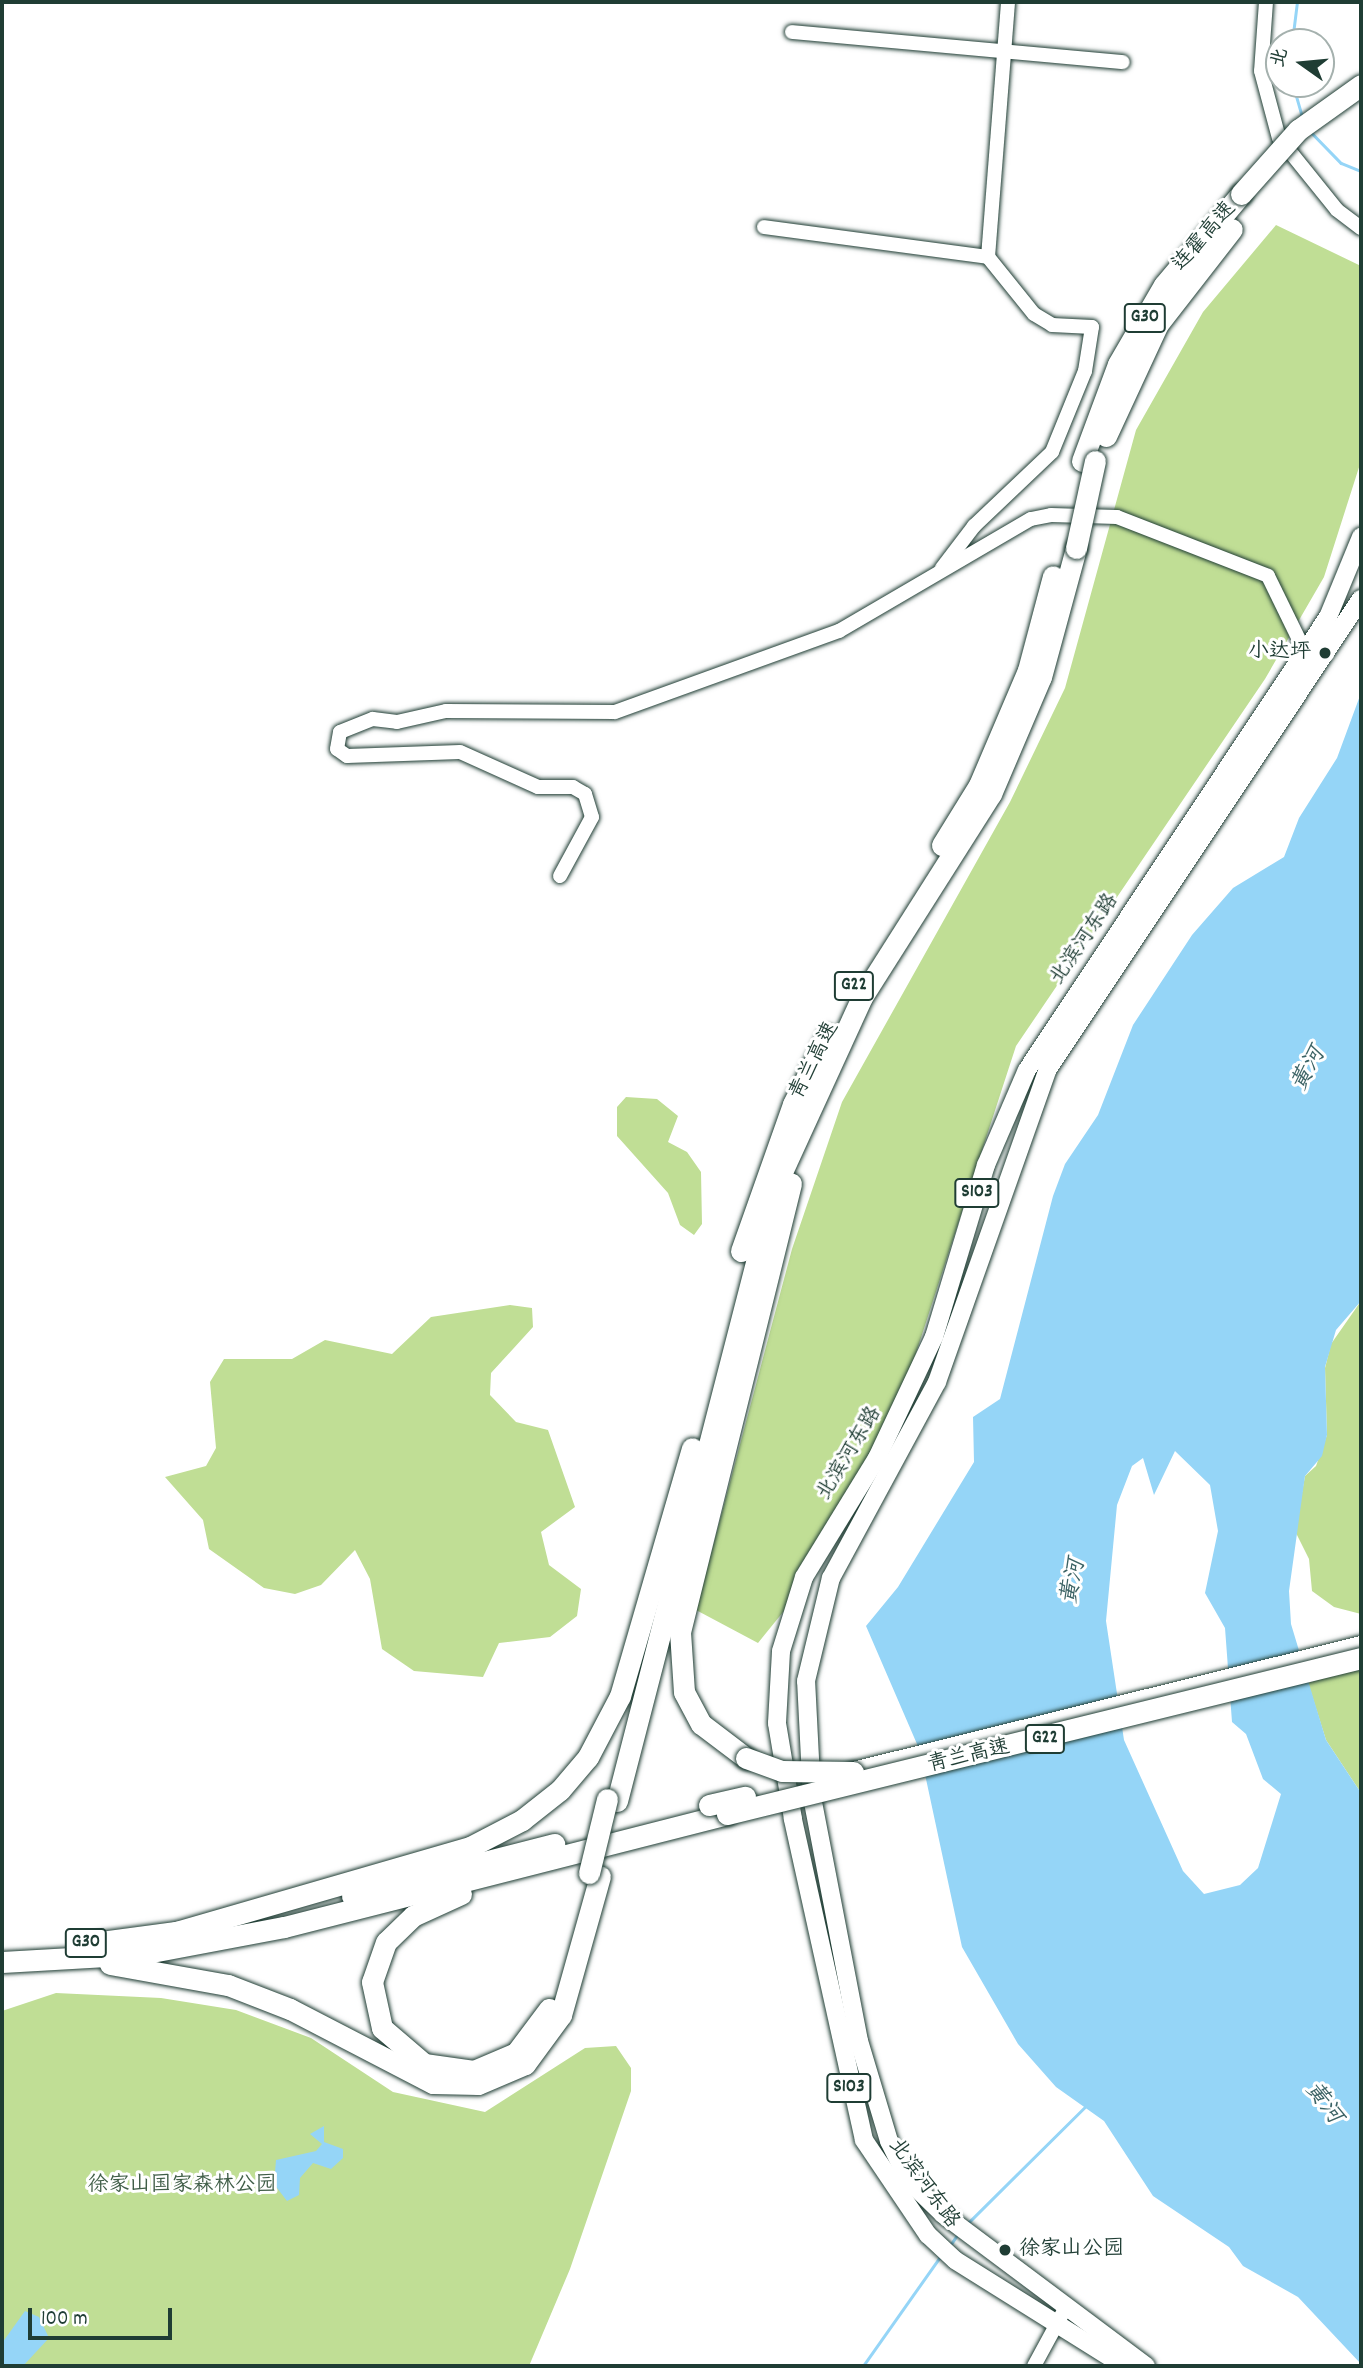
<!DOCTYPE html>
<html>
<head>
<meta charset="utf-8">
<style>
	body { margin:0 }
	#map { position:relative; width:1363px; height:2368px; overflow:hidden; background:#fff; font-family:Dekko,"LXGW WenKai TC",sans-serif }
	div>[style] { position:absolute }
	.green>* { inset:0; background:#c0de95 }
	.water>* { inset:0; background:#95d5f7 }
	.stream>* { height:2.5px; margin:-1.25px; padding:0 1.25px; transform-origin:1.25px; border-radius:1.25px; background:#95d5f7 }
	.roads { filter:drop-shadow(0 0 2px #1f3d34) drop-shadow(0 0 2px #1f3d34) }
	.minor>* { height:14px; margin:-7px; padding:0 7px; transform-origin:7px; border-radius:7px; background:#fff }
	.major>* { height:18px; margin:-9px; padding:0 9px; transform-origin:9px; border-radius:9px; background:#fff }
	.highway>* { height:21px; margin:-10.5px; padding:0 10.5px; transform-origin:10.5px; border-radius:10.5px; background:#fff }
	.bridges { filter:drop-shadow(0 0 2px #1f3d34) drop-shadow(0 0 2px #1f3d34) }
	.highway-bridge>* { height:21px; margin:-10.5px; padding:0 10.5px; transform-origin:10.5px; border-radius:10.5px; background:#fff }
	.dots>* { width:19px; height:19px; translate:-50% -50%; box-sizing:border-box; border:4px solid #fff; border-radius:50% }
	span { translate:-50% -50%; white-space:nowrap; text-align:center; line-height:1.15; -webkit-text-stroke:6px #fff; paint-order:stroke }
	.shield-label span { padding:2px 5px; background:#fff; border:2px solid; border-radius:5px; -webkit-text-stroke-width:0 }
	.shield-label { font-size:19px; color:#1f3d34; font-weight:700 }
	.street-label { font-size:21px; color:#1f3d34 }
	.poi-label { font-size:21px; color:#1f3d34 }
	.right { translate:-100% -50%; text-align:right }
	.left { translate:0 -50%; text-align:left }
	.park-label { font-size:21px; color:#3f5d47 }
	.water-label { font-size:23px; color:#3c6365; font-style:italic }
	.frame { position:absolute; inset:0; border:4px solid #1f3d34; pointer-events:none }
	.north { position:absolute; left:1265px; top:28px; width:70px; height:70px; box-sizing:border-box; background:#fff; border:2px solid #a5b1ae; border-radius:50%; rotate:285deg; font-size:19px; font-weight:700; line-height:28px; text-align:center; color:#1f3d34 }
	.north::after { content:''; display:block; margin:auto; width:24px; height:32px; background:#1f3d34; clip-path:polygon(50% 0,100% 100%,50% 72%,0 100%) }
	.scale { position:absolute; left:28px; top:2308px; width:144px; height:32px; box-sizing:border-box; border:4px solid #1f3d34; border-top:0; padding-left:9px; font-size:21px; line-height:24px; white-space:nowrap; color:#1f3d34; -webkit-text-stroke:5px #fff; paint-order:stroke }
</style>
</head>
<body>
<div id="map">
	<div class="green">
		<i style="clip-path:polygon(1276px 225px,1361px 266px,1361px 461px,1324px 577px,1265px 679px,1016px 1046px,902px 1396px,801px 1590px,758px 1643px,696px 1610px,792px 1249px,842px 1102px,1010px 802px,1065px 688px,1136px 430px,1203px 312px)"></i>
		<i style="clip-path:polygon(626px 1097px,657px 1099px,678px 1116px,668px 1142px,687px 1152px,701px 1172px,702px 1224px,694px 1235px,680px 1225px,668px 1193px,617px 1136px,617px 1107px)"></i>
		<i style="clip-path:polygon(1361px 1301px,1361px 1614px,1334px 1607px,1312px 1591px,1309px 1559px,1295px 1531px,1305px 1476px,1316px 1466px,1327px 1435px,1325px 1368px,1331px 1344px)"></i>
		<i style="clip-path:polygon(510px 1305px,532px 1308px,533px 1327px,491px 1373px,490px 1395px,516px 1422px,548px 1430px,575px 1507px,541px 1532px,549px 1565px,581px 1589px,577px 1616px,550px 1637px,499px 1643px,483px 1677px,414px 1671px,382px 1649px,370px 1579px,355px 1550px,321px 1585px,295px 1594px,264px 1588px,209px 1549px,203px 1520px,165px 1477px,206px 1466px,216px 1448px,210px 1382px,224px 1359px,292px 1359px,325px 1340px,392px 1354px,431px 1317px)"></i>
		<i style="clip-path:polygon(1361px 1664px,1361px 1793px,1326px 1740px,1308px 1683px)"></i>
		<i style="clip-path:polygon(56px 1993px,161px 1998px,236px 2010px,311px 2038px,393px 2092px,485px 2112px,585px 2048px,616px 2046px,631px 2068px,631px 2091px,570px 2269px,529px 2366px,2px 2366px,2px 2011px)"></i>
	</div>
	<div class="water">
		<i style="clip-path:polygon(evenodd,1361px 693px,1361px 1301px,1336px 1330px,1325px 1367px,1327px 1435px,1322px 1456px,1305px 1476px,1289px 1591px,1291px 1624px,1326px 1740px,1361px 1793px,1361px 2364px,1298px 2297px,1243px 2266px,1229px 2247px,1153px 2196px,1104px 2121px,1056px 2087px,1018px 2044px,962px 1947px,920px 1751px,866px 1626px,898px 1587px,974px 1462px,973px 1417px,1000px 1399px,1053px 1196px,1065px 1164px,1098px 1115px,1133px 1025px,1192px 935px,1233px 888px,1284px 857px,1299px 818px,1337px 758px,1361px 693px,1175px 1451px,1210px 1485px,1218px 1531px,1205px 1593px,1225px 1628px,1232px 1722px,1246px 1734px,1263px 1779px,1281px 1794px,1258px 1868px,1240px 1885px,1204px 1894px,1183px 1871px,1124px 1740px,1106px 1621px,1117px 1505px,1132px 1466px,1143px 1458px,1154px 1495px,1175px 1451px)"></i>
		<i style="clip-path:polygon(324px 2126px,324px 2142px,343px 2149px,343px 2158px,331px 2169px,313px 2163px,300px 2178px,299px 2195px,287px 2201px,274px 2184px,276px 2160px,316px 2151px,322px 2144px,310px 2134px)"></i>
		<i style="clip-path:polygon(25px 2311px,39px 2317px,49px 2338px,23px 2366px,2px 2366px,2px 2343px)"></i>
	</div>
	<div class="stream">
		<i style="left:1292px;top:42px;width:40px;rotate:-82.9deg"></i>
		<i style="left:1293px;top:84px;width:35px;rotate:74deg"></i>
		<i style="left:1311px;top:132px;width:43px;rotate:45.9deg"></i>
		<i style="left:1341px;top:163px;width:22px;rotate:22deg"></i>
		<i style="left:966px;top:2225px;width:168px;rotate:-44.8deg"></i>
		<i style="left:949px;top:2247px;width:14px;rotate:-56deg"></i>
		<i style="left:863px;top:2366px;width:133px;rotate:-54.8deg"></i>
	</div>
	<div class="roads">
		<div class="minor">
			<i style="left:1266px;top:2px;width:69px;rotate:94.1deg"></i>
			<i style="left:1261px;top:71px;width:69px;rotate:75deg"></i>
			<i style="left:1279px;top:138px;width:92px;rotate:51.1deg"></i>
			<i style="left:1337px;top:210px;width:30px;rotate:37deg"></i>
			<i style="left:792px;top:32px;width:332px;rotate:5.2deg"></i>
			<i style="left:764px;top:227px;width:226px;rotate:7.6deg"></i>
			<i style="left:988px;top:257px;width:73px;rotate:51.1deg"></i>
			<i style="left:1034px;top:314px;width:21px;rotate:31deg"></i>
			<i style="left:1052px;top:325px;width:40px;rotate:2.9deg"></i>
			<i style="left:1092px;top:327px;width:45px;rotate:99deg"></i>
			<i style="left:1085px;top:371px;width:87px;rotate:112.2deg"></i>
			<i style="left:1052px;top:452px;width:108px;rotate:136.5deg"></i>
			<i style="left:974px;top:526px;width:53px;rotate:127.3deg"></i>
			<i style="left:988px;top:257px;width:256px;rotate:-85.5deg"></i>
			<i style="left:560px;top:876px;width:67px;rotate:-61.5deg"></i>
			<i style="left:592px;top:817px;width:24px;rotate:-107deg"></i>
			<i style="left:585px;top:794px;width:14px;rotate:-150deg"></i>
			<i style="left:573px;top:787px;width:35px;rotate:180deg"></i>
			<i style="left:538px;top:787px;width:85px;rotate:-155.8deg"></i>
			<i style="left:460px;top:752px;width:113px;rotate:178deg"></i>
			<i style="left:347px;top:756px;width:12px;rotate:-145deg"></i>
			<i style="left:337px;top:749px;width:17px;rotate:-80deg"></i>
			<i style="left:340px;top:732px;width:35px;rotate:-22deg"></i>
			<i style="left:373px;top:719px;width:24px;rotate:7deg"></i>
			<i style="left:397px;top:722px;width:50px;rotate:-12.7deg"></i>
			<i style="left:446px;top:711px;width:169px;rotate:0.3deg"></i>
			<i style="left:615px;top:712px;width:238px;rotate:-19.9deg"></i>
			<i style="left:839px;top:631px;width:222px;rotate:-30.3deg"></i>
			<i style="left:1031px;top:519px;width:20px;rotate:-11deg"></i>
			<i style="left:1051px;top:515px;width:66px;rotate:1.7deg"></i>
			<i style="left:1117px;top:517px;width:162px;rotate:21.3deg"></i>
			<i style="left:1268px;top:576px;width:93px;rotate:64deg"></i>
			<i style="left:1034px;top:2366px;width:65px;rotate:-61.5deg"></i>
		</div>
		<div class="major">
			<i style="left:1124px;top:2366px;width:199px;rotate:-147.9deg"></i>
			<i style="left:955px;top:2260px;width:37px;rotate:-137deg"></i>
			<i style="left:928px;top:2235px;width:115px;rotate:-124deg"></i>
			<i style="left:864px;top:2140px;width:329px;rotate:-102.5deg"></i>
			<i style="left:793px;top:1819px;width:97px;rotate:-99.5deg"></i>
			<i style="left:777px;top:1723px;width:72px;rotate:-86.8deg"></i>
			<i style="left:781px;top:1651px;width:77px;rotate:-72.7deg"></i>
			<i style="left:804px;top:1577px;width:140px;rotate:-58.5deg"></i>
			<i style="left:877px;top:1458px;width:134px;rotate:-64.8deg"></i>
			<i style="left:934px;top:1337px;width:180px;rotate:-73.2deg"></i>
			<i style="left:986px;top:1165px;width:103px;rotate:-66.7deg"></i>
			<i style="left:1027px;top:1070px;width:544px;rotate:-56.4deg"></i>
			<i style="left:1328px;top:617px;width:87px;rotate:-67.6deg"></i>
			<i style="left:1146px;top:2366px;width:254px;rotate:-143.2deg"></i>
			<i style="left:943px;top:2214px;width:47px;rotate:-135.9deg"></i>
			<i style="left:909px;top:2181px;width:45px;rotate:-116.6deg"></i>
			<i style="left:889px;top:2141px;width:104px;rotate:-106.7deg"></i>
			<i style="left:859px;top:2041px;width:248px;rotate:-100.9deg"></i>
			<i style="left:812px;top:1798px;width:117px;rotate:-92.9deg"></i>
			<i style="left:806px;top:1681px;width:106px;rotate:-76.4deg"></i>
			<i style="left:831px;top:1578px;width:223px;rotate:-61.6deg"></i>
			<i style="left:937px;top:1382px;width:332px;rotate:-70.5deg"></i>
			<i style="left:1048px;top:1069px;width:565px;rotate:-56.34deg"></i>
		</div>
		<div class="highway">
			<i style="left:1106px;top:436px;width:123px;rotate:-65.1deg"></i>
			<i style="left:1158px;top:324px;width:120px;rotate:-52.1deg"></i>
			<i style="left:1082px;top:461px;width:103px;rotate:-69.6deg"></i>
			<i style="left:1118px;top:364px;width:91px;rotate:-59.8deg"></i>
			<i style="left:1164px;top:285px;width:119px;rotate:-49.8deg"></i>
			<i style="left:942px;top:845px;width:70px;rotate:-58.3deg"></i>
			<i style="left:979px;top:785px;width:125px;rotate:-66.9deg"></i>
			<i style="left:1028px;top:670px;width:97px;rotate:-75.1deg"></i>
			<i style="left:741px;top:1251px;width:156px;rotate:-70.5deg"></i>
			<i style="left:793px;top:1104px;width:77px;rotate:-63.1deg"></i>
			<i style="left:746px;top:1758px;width:56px;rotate:-142.9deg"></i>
			<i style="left:701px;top:1724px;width:36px;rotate:-118deg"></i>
			<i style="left:684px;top:1692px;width:60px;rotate:-93.8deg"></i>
			<i style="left:680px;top:1632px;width:462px;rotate:-76.1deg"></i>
			<i style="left:853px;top:1772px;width:523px;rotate:-13.93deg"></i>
			<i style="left:617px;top:1801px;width:636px;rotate:-75.53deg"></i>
			<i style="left:776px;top:1185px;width:207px;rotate:-65.4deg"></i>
			<i style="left:862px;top:997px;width:241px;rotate:-57.6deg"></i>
			<i style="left:991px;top:794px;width:127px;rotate:-66.9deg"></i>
			<i style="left:1041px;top:677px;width:134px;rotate:-74.8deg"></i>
			<i style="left:461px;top:1894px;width:53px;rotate:155.4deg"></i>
			<i style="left:413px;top:1916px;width:37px;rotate:136deg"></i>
			<i style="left:386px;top:1942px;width:42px;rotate:109.3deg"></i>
			<i style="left:372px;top:1982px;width:47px;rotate:77.7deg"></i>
			<i style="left:382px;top:2028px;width:55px;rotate:40.6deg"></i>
			<i style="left:424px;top:2064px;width:50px;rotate:8deg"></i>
			<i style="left:474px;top:2071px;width:46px;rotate:-23.2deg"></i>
			<i style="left:516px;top:2053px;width:55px;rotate:-53.1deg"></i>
			<i style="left:352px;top:1896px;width:209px;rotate:-14.4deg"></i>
			<i style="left:169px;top:1934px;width:313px;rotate:-16.1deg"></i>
			<i style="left:470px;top:1847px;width:59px;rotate:-27.4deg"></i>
			<i style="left:522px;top:1820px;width:48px;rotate:-38.3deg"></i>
			<i style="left:560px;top:1790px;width:43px;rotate:-49.7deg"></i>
			<i style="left:588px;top:1757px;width:69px;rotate:-62.3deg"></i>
			<i style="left:620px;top:1696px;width:258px;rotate:-73.8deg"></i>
			<i style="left:101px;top:1942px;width:83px;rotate:-7.6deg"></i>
			<i style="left:2px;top:1962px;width:139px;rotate:-3.3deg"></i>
			<i style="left:141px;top:1954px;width:146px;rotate:-10.7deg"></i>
			<i style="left:284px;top:1927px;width:457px;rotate:-14.3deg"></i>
			<i style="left:110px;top:1964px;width:120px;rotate:10.1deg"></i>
			<i style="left:228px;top:1985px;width:66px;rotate:21.2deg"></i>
			<i style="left:290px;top:2009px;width:161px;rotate:27.4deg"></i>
			<i style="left:433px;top:2083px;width:45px;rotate:1.3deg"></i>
			<i style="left:478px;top:2084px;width:51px;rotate:-23.1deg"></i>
			<i style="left:525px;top:2064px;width:61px;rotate:-53.7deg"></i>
			<i style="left:561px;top:2015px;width:144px;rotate:-74.3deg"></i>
		</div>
	</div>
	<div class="bridges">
		<div class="highway-bridge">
			<i style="left:1241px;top:194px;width:86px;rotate:-48.3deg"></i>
			<i style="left:1298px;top:130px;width:77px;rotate:-35.5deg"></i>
			<i style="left:1076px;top:548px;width:89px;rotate:-77.7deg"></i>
			<i style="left:746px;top:1758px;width:38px;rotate:20deg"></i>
			<i style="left:782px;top:1771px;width:71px;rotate:0.8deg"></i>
			<i style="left:709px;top:1805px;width:37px;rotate:-13deg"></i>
			<i style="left:727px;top:1814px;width:653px;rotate:-13.82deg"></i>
			<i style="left:589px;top:1873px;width:76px;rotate:-76.3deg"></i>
		</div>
	</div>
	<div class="dots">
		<i style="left:1325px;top:653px;background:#1f3d34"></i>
		<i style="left:1005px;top:2250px;background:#1f3d34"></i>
	</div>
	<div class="shield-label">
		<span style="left:1145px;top:318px">G30</span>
		<span style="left:854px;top:986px">G22</span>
		<span style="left:977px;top:1193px">S103</span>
		<span style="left:1045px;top:1739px">G22</span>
		<span style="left:86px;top:1943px">G30</span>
		<span style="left:849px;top:2088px">S103</span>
	</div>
	<div class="street-label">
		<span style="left:1205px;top:237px;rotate:-49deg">连霍高速</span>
		<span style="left:1085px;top:940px;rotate:-56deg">北滨河东路</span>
		<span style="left:815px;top:1061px;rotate:-63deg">青兰高速</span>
		<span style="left:850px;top:1454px;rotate:-59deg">北滨河东路</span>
		<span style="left:969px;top:1757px;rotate:-13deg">青兰高速</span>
		<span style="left:923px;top:2184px;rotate:54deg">北滨河东路</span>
	</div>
	<div class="poi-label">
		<span class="right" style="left:1311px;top:653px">小达坪</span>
		<span class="left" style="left:1019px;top:2250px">徐家山公园</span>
	</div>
	<div class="park-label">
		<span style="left:182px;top:2186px">徐家山国家森林公园</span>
	</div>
	<div class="water-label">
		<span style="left:1310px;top:1070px;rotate:-61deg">黄河</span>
		<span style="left:1075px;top:1582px;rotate:-79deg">黄河</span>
		<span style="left:1322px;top:2104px;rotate:53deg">黄河</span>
	</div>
	<div class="frame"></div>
	<div class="north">北</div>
	<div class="scale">100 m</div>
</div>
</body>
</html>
